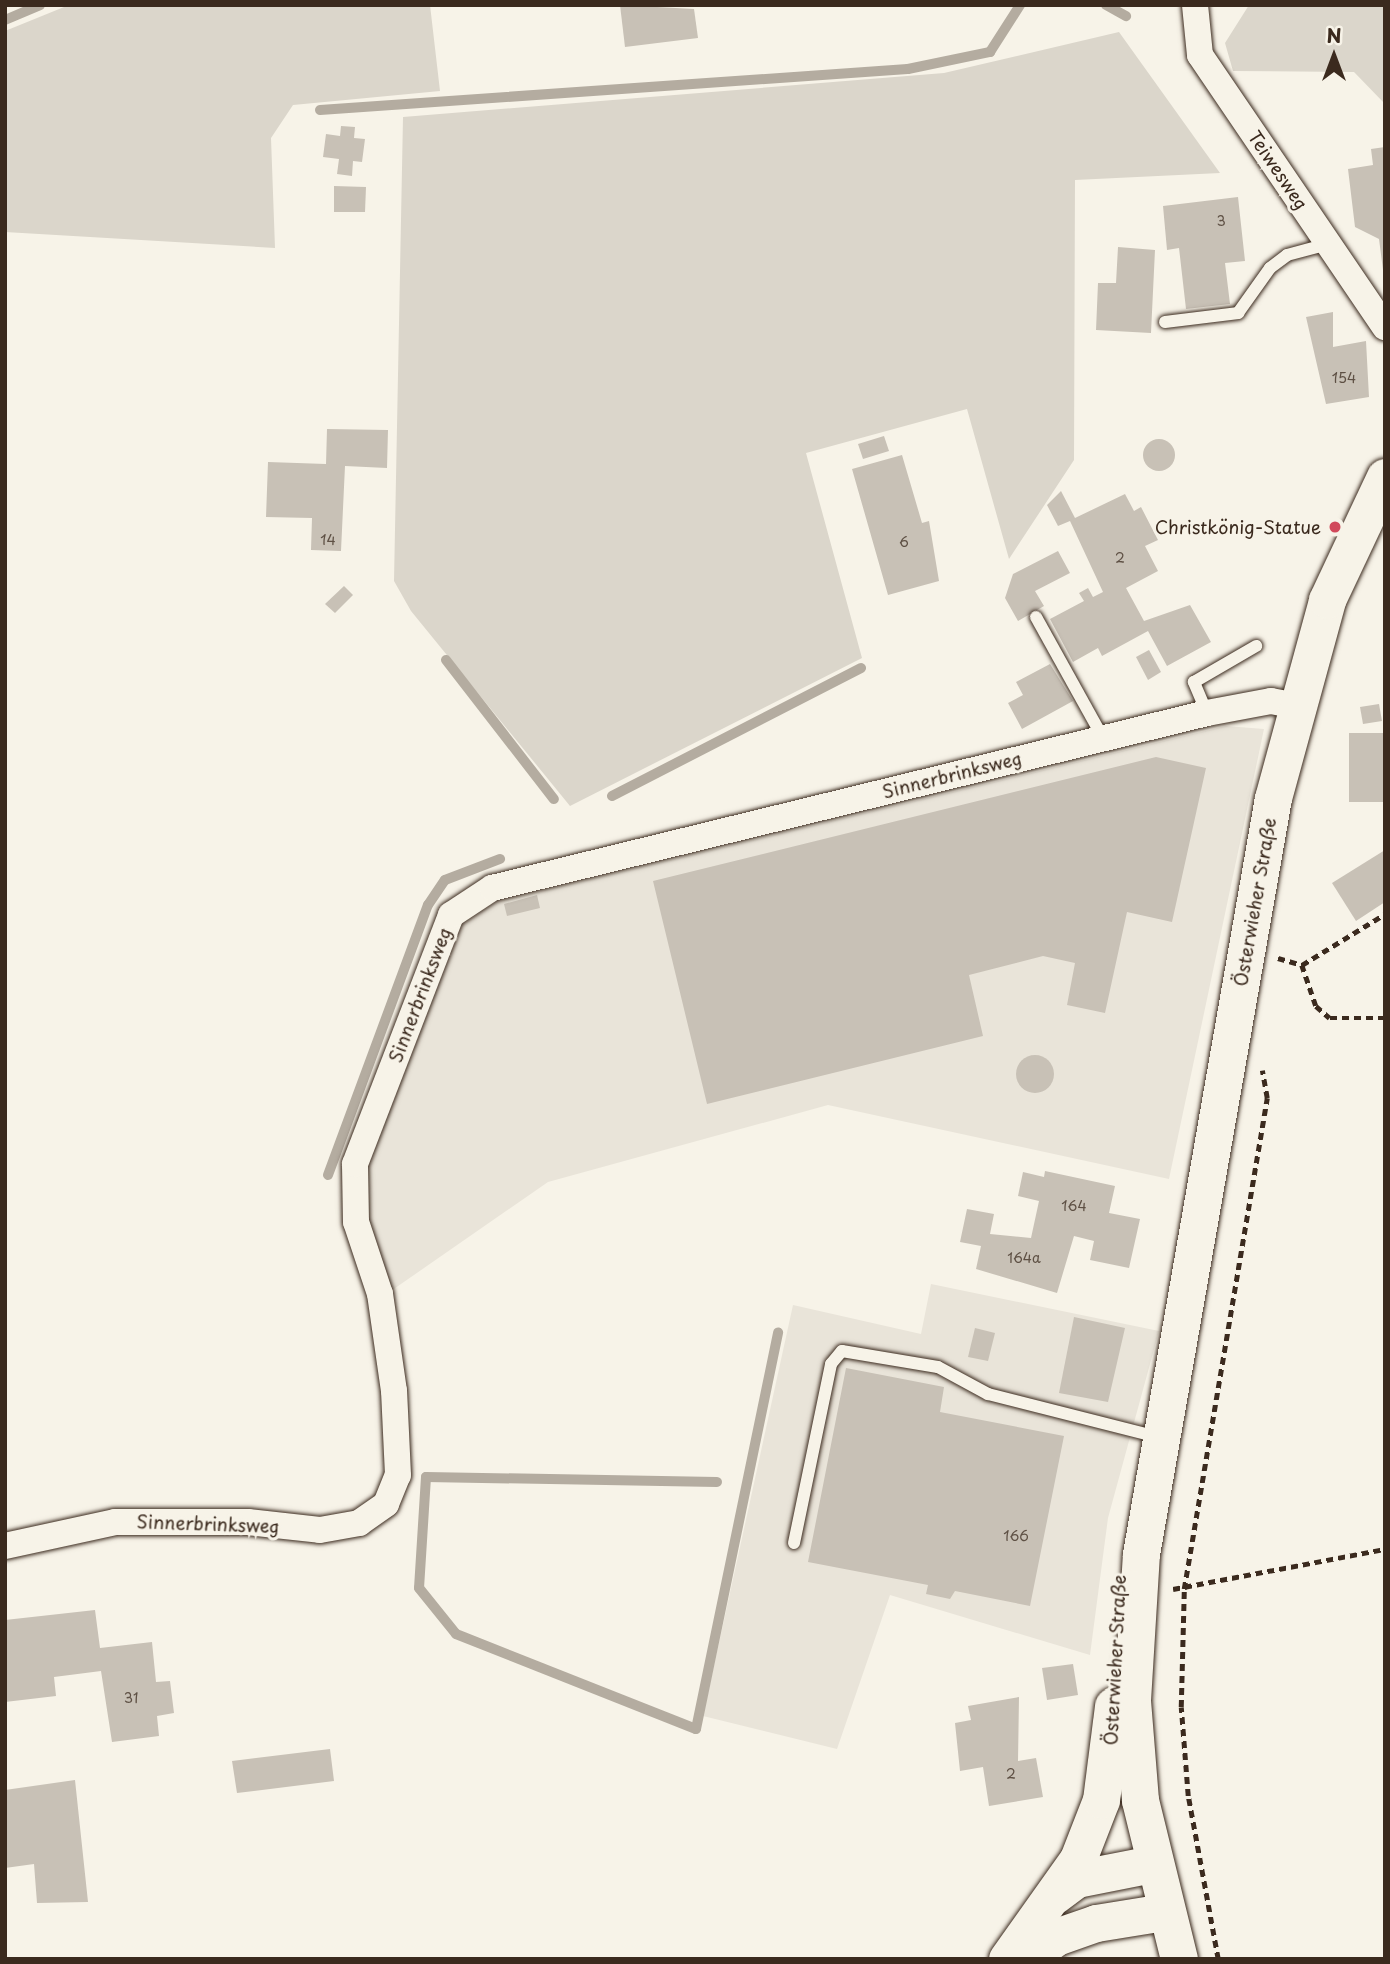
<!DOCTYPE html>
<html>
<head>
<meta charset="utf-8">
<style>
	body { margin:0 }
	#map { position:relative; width:1390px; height:1964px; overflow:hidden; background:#f7f3e8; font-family:"Playpen Sans",sans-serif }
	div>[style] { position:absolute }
	.built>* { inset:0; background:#e9e4d9 }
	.green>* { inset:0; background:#dbd6cb }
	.stream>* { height:10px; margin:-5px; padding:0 5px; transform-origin:5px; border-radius:5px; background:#b4aca0 }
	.building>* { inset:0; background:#c8c1b6 }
	.round { border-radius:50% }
	.path>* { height:4.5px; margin-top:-2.25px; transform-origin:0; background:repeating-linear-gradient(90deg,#3b2a1e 0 7px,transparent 0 12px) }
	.roads { filter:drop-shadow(0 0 2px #3b2a1e) drop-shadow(0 0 2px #3b2a1e) }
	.lane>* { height:12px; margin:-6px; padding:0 6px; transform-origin:6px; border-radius:6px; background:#f7f3e8 }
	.street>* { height:26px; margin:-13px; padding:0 13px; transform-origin:13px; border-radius:13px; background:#f7f3e8 }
	.secondary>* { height:37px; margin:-18.5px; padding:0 18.5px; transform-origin:18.5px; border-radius:18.5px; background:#f7f3e8 }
	.dots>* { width:19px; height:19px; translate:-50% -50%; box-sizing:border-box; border:4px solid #f7f3e8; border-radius:50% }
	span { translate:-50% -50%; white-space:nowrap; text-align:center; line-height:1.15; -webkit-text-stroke:6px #f7f3e8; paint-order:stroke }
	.number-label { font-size:14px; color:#5e5044 }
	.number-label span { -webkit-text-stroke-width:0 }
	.street-label { font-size:18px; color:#3b2a1e }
	.poi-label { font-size:18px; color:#3b2a1e }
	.right { translate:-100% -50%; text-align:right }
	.frame { position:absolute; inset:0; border:7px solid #3b2a1e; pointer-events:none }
	.north { position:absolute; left:1299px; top:21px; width:70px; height:70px; -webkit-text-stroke:5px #f7f3e8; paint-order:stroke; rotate:0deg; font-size:19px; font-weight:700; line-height:28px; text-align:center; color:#3b2a1e }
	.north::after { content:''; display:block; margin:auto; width:24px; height:32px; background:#3b2a1e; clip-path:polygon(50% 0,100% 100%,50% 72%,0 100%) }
</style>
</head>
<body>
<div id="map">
	<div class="built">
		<i style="clip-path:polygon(1226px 726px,1264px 729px,1169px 1179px,828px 1105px,548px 1182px,388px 1293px,367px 1223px,368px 1167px,462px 925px,496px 902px)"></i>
		<i style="clip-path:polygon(931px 1284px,1159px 1331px,1108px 1518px,1090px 1655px,890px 1595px,837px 1749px,703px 1716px,793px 1305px,921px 1334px)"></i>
	</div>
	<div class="green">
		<i style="clip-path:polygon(69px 5px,430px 5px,440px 91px,293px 105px,271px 138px,275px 248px,5px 232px,5px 31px)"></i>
		<i style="clip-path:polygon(1249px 5px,1385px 5px,1385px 104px,1354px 72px,1233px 71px,1225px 43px)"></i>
		<i style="clip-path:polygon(1119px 32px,1220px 173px,1075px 180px,1074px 460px,1009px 559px,967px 409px,806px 453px,862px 658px,570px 806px,411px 611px,394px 581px,403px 117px,944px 73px)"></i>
	</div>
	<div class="stream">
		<i style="left:1106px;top:5px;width:23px;rotate:29deg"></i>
		<i style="left:5px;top:20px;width:38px;rotate:-23deg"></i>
		<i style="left:320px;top:110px;width:589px;rotate:-3.99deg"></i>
		<i style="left:908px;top:69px;width:84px;rotate:-11.7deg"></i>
		<i style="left:990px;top:52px;width:56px;rotate:-57.4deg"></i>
		<i style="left:446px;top:660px;width:176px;rotate:52.2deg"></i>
		<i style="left:612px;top:796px;width:280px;rotate:-27.2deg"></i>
		<i style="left:328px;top:1175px;width:288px;rotate:-69.7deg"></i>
		<i style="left:428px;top:905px;width:30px;rotate:-56deg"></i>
		<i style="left:445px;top:880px;width:59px;rotate:-20.9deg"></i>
		<i style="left:717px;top:1482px;width:291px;rotate:-179deg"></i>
		<i style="left:426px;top:1477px;width:111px;rotate:93.6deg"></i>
		<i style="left:419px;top:1588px;width:59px;rotate:51.2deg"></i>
		<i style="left:456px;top:1634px;width:258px;rotate:21.6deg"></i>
		<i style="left:696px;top:1729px;width:405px;rotate:-78.3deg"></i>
	</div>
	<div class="building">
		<i style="clip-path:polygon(620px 5px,694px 9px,698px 38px,625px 47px)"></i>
		<i style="clip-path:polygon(341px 126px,355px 127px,354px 138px,365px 139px,362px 162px,353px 161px,352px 176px,337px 174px,339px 159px,323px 157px,326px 134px,340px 136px)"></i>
		<i style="clip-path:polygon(1385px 147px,1385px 270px,1383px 270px,1379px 239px,1355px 227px,1348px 169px,1373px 165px,1371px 149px)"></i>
		<i style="clip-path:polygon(334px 186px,366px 187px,365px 212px,334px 212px)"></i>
		<i style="clip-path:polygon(1238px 197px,1245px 261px,1225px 263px,1230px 304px,1186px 309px,1179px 248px,1167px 250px,1163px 206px)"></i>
		<i style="clip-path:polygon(1118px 247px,1155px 250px,1151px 333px,1096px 330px,1098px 283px,1116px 283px)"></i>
		<i style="clip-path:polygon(1333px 312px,1333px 347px,1366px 341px,1369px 397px,1326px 404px,1306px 317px)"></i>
		<i style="clip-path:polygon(327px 429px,388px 430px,387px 468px,345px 466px,341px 551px,311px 550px,312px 518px,266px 517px,268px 462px,326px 464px)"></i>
		<i style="clip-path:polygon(884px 436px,889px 451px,863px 459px,858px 444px)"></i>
		<i class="round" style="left:1143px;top:439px;width:32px;height:32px"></i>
		<i style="clip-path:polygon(902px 455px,922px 523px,929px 521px,939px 581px,888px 595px,852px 469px)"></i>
		<i style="clip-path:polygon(1061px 491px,1075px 518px,1125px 494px,1134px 511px,1141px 507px,1158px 540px,1145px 546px,1158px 571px,1126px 588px,1144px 621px,1190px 605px,1211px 642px,1167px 666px,1148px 631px,1102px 656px,1098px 648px,1073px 662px,1050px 619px,1084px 601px,1079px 593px,1088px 588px,1093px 597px,1103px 592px,1070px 521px,1058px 526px,1047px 505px)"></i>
		<i style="clip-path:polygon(1058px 551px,1070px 573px,1035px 591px,1044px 606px,1018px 621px,1005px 598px,1013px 574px)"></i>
		<i style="clip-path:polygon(344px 586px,353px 595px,335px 613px,325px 604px)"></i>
		<i style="clip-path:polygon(1149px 650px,1161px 672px,1148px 680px,1136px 657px)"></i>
		<i style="clip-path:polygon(1050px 664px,1073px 701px,1022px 729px,1008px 703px,1023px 695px,1016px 682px)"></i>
		<i style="clip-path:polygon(1379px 704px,1382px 721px,1363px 724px,1360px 707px)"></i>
		<i style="clip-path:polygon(1349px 733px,1385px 733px,1385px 802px,1349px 802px)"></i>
		<i style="clip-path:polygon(1156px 757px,1206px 768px,1172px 922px,1127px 912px,1105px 1013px,1067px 1005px,1075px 963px,1043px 956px,969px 975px,983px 1036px,707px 1104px,653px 881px)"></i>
		<i style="clip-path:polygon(1385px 850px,1385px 902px,1356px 921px,1332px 883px)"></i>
		<i style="clip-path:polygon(537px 895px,540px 908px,507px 916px,504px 904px)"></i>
		<i class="round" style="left:1016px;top:1055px;width:38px;height:38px"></i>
		<i style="clip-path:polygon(1045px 1171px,1115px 1186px,1109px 1213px,1140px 1219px,1129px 1268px,1090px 1260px,1094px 1241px,1074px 1236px,1057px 1293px,976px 1269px,981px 1246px,960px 1242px,967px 1209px,994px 1214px,990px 1234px,1031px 1238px,1039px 1201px,1018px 1196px,1023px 1172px,1044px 1177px)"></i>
		<i style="clip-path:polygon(1074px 1317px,1125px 1328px,1108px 1402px,1059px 1393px)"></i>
		<i style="clip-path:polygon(975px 1328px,995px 1333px,988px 1361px,968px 1357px)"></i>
		<i style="clip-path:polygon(846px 1368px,944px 1387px,940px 1412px,1064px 1436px,1030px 1606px,955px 1591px,950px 1599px,926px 1594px,928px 1585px,808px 1562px)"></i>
		<i style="clip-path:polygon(95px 1610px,100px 1648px,152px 1642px,156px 1682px,170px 1681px,174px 1713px,157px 1716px,159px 1736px,112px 1742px,101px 1671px,54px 1677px,56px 1696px,5px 1702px,5px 1620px)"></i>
		<i style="clip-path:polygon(1073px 1664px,1078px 1695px,1047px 1700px,1042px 1668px)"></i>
		<i style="clip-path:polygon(1019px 1697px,1018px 1761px,1036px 1758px,1043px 1797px,989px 1806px,983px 1767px,960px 1771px,955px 1723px,971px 1720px,968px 1706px)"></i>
		<i style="clip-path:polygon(330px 1749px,334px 1781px,237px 1793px,232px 1761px)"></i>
		<i style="clip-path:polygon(75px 1780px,88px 1902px,37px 1903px,34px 1864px,5px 1868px,5px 1790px)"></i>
	</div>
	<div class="path">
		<i style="left:1278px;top:958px;width:25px;rotate:16deg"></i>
		<i style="left:1302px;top:965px;width:43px;rotate:71.1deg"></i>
		<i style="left:1316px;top:1006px;width:18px;rotate:41deg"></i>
		<i style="left:1330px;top:1018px;width:55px"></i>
		<i style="left:1302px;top:965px;width:97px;rotate:-31.6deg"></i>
		<i style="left:1173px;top:1589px;width:216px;rotate:-10.7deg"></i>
		<i style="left:1218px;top:1959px;width:166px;rotate:-100.4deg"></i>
		<i style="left:1188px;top:1796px;width:89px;rotate:-94.5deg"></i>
		<i style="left:1181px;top:1707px;width:118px;rotate:-88.5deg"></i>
		<i style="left:1184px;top:1589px;width:498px;rotate:-80.4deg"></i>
		<i style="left:1267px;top:1098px;width:28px;rotate:-100deg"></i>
	</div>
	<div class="roads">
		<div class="lane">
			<i style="left:1165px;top:322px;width:74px;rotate:-7deg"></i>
			<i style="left:1238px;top:313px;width:55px;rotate:-54.6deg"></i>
			<i style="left:1270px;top:268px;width:21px;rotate:-37deg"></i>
			<i style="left:1287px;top:255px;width:42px;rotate:-15deg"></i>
			<i style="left:1036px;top:617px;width:138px;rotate:61deg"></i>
			<i style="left:1207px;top:713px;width:34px;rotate:-113deg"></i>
			<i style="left:1194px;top:682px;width:72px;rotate:-30.1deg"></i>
			<i style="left:794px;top:1543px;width:183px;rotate:-78.3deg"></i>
			<i style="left:831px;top:1364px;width:17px;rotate:-50deg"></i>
			<i style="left:842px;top:1351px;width:97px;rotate:9.5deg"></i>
			<i style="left:938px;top:1367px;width:57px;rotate:28.4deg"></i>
			<i style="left:988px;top:1394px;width:163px;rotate:14.2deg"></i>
		</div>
		<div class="street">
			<i style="left:1195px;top:5px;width:50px;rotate:84.3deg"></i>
			<i style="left:1200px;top:55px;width:329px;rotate:55.8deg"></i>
			<i style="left:5px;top:1546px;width:113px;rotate:-12.3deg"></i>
			<i style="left:115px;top:1522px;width:133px"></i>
			<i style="left:248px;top:1522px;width:72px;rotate:6.3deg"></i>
			<i style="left:320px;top:1530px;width:40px;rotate:-10deg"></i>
			<i style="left:359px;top:1523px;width:33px;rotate:-35deg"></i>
			<i style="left:386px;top:1504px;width:31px;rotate:-68deg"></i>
			<i style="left:398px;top:1475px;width:84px;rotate:-92.7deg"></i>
			<i style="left:394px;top:1391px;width:98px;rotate:-98.2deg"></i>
			<i style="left:380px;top:1294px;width:76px;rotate:-108.4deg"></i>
			<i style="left:356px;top:1222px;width:58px;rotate:-91deg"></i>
			<i style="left:355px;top:1164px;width:267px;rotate:-68.9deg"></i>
			<i style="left:451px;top:915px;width:49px;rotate:-33.4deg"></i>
			<i style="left:492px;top:888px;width:736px;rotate:-13.75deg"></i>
			<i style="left:1207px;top:713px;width:65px;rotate:-10.6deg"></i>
			<i style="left:1271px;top:701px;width:25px;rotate:11deg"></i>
		</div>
		<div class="secondary">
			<i style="left:1055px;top:1895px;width:26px;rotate:-37deg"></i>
			<i style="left:1076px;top:1879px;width:77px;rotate:-11.2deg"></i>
			<i style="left:1007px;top:1959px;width:123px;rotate:-54.6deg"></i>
			<i style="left:1078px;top:1859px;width:63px;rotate:-68.7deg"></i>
			<i style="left:1101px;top:1800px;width:95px;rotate:-82.7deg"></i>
			<i style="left:1027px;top:1959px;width:36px;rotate:-37deg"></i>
			<i style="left:1056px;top:1937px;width:42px;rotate:-19.3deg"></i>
			<i style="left:1096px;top:1923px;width:69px;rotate:-9.2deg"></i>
			<i style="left:1179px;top:1959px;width:164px;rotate:-103.8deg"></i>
			<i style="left:1140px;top:1800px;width:100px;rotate:-94.6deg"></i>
			<i style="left:1132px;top:1700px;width:146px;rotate:-86.5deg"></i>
			<i style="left:1141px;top:1554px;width:767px;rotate:-80.1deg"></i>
			<i style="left:1273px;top:798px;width:205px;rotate:-74.7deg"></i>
			<i style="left:1327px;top:600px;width:136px;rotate:-64.8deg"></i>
		</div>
	</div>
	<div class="dots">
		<i style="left:1335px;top:527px;background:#d1495b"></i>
	</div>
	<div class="number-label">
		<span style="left:1221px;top:221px">3</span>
		<span style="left:1344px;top:378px">154</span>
		<span style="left:328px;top:540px">14</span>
		<span style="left:904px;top:542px">6</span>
		<span style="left:1120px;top:558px">2</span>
		<span style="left:1074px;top:1206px">164</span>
		<span style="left:1024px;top:1258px">164a</span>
		<span style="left:1016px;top:1536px">166</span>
		<span style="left:131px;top:1698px">31</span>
		<span style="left:1011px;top:1774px">2</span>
	</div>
	<div class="street-label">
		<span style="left:1278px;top:170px;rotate:56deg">Teiwesweg</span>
		<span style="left:952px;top:775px;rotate:-14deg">Sinnerbrinksweg</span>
		<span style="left:1255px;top:902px;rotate:-80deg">Österwieher Straße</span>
		<span style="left:420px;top:995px;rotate:-69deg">Sinnerbrinksweg</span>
		<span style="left:208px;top:1524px;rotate:2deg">Sinnerbrinksweg</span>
		<span style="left:1115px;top:1660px;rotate:-87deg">Österwieher Straße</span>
	</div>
	<div class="poi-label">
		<span class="right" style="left:1321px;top:527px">Christkönig-Statue</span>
	</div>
	<div class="frame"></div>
	<div class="north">N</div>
</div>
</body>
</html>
